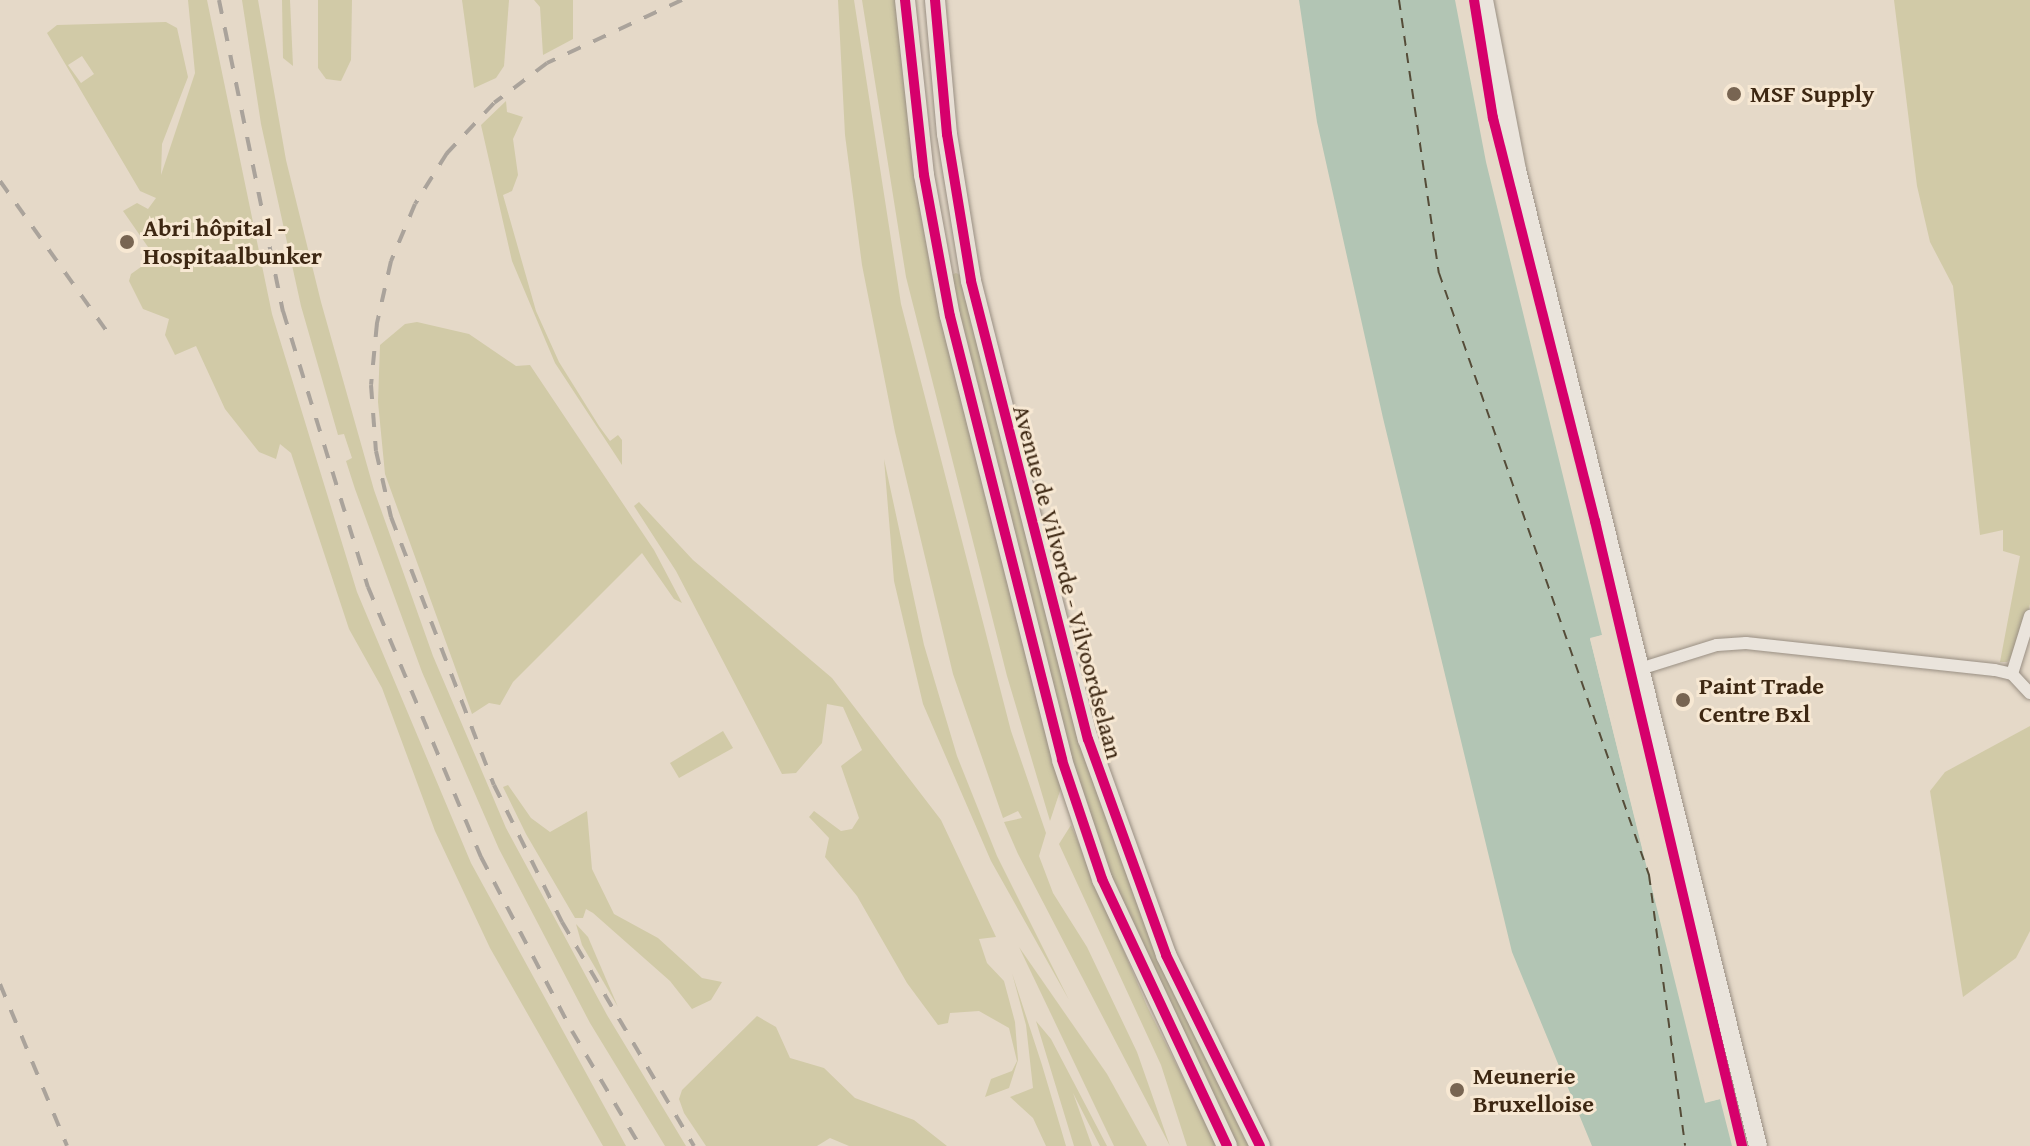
<!DOCTYPE html>
<html>
<head>
<meta charset="utf-8">
<style>
	body { margin:0 }
	#map { position:relative; width:2030px; height:1146px; overflow:hidden; background:#e5d9c8; font-family:"Gentium Book Plus",serif }
	div>[style] { position:absolute }
	.green>* { inset:0; background:#d1caa7 }
	.water>* { inset:0; background:#b2c5b4 }
	.pier>* { inset:0; background:#e5d9c8 }
	.ferry>* { height:2px; margin-top:-1px; transform-origin:0; background:repeating-linear-gradient(90deg,#554c38 0 10px,transparent 0 18px) }
	.roads { filter:drop-shadow(0 0 2px #998f83) drop-shadow(0 0 2px #998f83) }
	.street>* { height:12px; margin:-6px; padding:0 6px; transform-origin:6px; border-radius:6px; background:#eae4dc }
	.secondary>* { height:18px; margin:-9px; padding:0 9px; transform-origin:9px; border-radius:9px; background:#eae4dc }
	.primary>* { height:20px; margin:-10px; padding:0 10px; transform-origin:10px; border-radius:10px; background:#e7dfd5 }
	.rail>* { height:4px; margin-top:-2px; transform-origin:0; background:repeating-linear-gradient(90deg,#aaa39b 0 14px,transparent 0 28px) }
	.cycleway>* { height:10px; margin:-5px; padding:0 5px; transform-origin:5px; border-radius:5px; background:#d6006c }
	.dots>* { width:22px; height:22px; translate:-50% -50%; box-sizing:border-box; border:4px solid #f7e8d3; border-radius:50% }
	span { translate:-50% -50%; white-space:nowrap; text-align:center; line-height:1.15; -webkit-text-stroke:6px #f7e8d3; paint-order:stroke }
	.poi-label { font-size:24px; color:#3d2712; font-weight:700 }
	.left { translate:0 -50%; text-align:left }
	.street-label { font-size:24px; color:#3d2712 }
</style>
</head>
<body>
<div id="map">
	<div class="green">
		<i style="clip-path:polygon(evenodd,188px 0,207px 0,272px 314px,357px 592px,471px 863px,626px 1146px,603px 1146px,490px 948px,435px 831px,382px 688px,349px 629px,291px 453px,280px 444px,276px 459px,259px 452px,225px 409px,196px 346px,175px 355px,165px 335px,169px 319px,143px 309px,129px 281px,131px 274px,155px 257px,123px 211px,137px 203px,148px 209px,156px 198px,140px 191px,47px 33px,57px 25px,166px 22px,177px 28px,188px 77px,162px 144px,161px 175px,195px 73px,188px 0,82px 56px,94px 74px,81px 83px,68px 65px,82px 56px)"></i>
		<i style="clip-path:polygon(242px 0,258px 0,286px 160px,321px 302px,374px 490px,433px 656px,506px 828px,607px 1015px,686px 1146px,665px 1146px,590px 1023px,499px 849px,422px 672px,355px 489px,346px 461px,352px 458px,344px 434px,338px 435px,301px 306px,261px 124px)"></i>
		<i style="clip-path:polygon(282px 0,290px 0,293px 66px,283px 58px)"></i>
		<i style="clip-path:polygon(318px 0,352px 0,351px 60px,341px 81px,326px 79px,318px 68px)"></i>
		<i style="clip-path:polygon(462px 0,509px 0,504px 66px,496px 78px,474px 88px)"></i>
		<i style="clip-path:polygon(534px 0,573px 0,573px 39px,543px 55px,540px 7px)"></i>
		<i style="clip-path:polygon(838px 0,854px 0,901px 304px,1011px 731px,1046px 833px,1039px 856px,1053px 893px,1087px 947px,1137px 1052px,1170px 1146px,1018px 854px,1004px 822px,1022px 818px,1018px 811px,1003px 818px,953px 674px,895px 432px,862px 265px,845px 135px)"></i>
		<i style="clip-path:polygon(862px 0,898px 0,913px 161px,931px 272px,1061px 788px,1050px 821px,1007px 676px,906px 277px)"></i>
		<i style="clip-path:polygon(1894px 0,2030px 0,2030px 604px,2019px 650px,2007px 662px,2000px 662px,2020px 556px,2003px 551px,2003px 530px,1980px 535px,1953px 286px,1930px 242px,1917px 186px)"></i>
		<i style="clip-path:polygon(506px 101px,507px 112px,523px 117px,513px 139px,518px 175px,512px 191px,503px 195px,536px 311px,559px 362px,599px 426px,610px 441px,618px 435px,622px 440px,622px 465px,555px 363px,512px 261px,481px 125px)"></i>
		<i style="clip-path:polygon(956px 273px,962px 276px,1068px 690px,1253px 1146px,1235px 1146px,1108px 869px,1068px 750px,977px 406px,951px 275px)"></i>
		<i style="clip-path:polygon(417px 322px,469px 334px,516px 366px,530px 365px,654px 550px,682px 603px,674px 599px,642px 553px,513px 682px,500px 705px,489px 703px,472px 714px,385px 474px,378px 402px,380px 345px,405px 324px)"></i>
		<i style="clip-path:polygon(884px 459px,924px 645px,957px 756px,997px 856px,1069px 1000px,991px 861px,923px 704px,894px 581px)"></i>
		<i style="clip-path:polygon(639px 502px,693px 560px,832px 678px,941px 820px,996px 937px,979px 939px,987px 963px,1004px 981px,1015px 1022px,1018px 1060px,1009px 1088px,985px 1097px,991px 1079px,1012px 1071px,1017px 1061px,1009px 1028px,979px 1011px,950px 1013px,948px 1023px,938px 1025px,907px 983px,857px 896px,825px 857px,829px 838px,809px 817px,814px 811px,841px 831px,852px 829px,859px 818px,841px 766px,862px 750px,843px 707px,827px 704px,822px 743px,796px 773px,782px 774px,676px 571px,634px 506px)"></i>
		<i style="clip-path:polygon(2030px 726px,2030px 931px,2016px 958px,1963px 997px,1930px 791px,1945px 772px)"></i>
		<i style="clip-path:polygon(723px 731px,733px 748px,679px 778px,670px 763px)"></i>
		<i style="clip-path:polygon(508px 785px,531px 818px,550px 832px,587px 811px,592px 869px,614px 914px,658px 938px,702px 978px,722px 982px,711px 1000px,692px 1009px,670px 981px,593px 913px,586px 909px,583px 918px,575px 918px,526px 834px,503px 787px)"></i>
		<i style="clip-path:polygon(1071px 825px,1147px 1006px,1217px 1146px,1187px 1146px,1161px 1065px,1059px 844px)"></i>
		<i style="clip-path:polygon(576px 924px,588px 937px,618px 1007px,582px 945px)"></i>
		<i style="clip-path:polygon(1019px 947px,1107px 1074px,1147px 1146px,1114px 1146px)"></i>
		<i style="clip-path:polygon(1012px 973px,1042px 1065px,1066px 1146px,1046px 1146px,1033px 1118px,1010px 1097px,1033px 1088px,1026px 1025px)"></i>
		<i style="clip-path:polygon(757px 1016px,776px 1027px,790px 1058px,824px 1068px,855px 1098px,914px 1120px,947px 1146px,849px 1146px,830px 1138px,817px 1146px,706px 1146px,684px 1113px,679px 1099px,682px 1090px)"></i>
		<i style="clip-path:polygon(1036px 1021px,1051px 1039px,1107px 1146px,1100px 1146px,1073px 1093px,1092px 1146px,1074px 1146px)"></i>
	</div>
	<div class="water">
		<i style="clip-path:polygon(1299px 0,1455px 0,1486px 162px,1602px 635px,1590px 639px,1706px 1102px,1720px 1099px,1732px 1146px,1592px 1146px,1512px 952px,1383px 418px,1317px 122px)"></i>
	</div>
	<div class="pier">
		<i style="clip-path:polygon(1606px 634px,1595px 641px,1708px 1098px,1724px 1098px,1705px 1103px,1590px 638px)"></i>
	</div>
	<div class="ferry">
		<i style="left:1399px;top:0;width:276px;rotate:81.7deg"></i>
		<i style="left:1439px;top:273px;width:638px;rotate:70.77deg"></i>
		<i style="left:1649px;top:875px;width:273px;rotate:82.4deg"></i>
	</div>
	<div class="roads">
		<div class="street">
			<i style="left:1643px;top:668px;width:77px;rotate:-17.3deg"></i>
			<i style="left:1717px;top:645px;width:29px;rotate:-4deg"></i>
			<i style="left:1746px;top:643px;width:250px;rotate:6.2deg"></i>
			<i style="left:1995px;top:670px;width:17px;rotate:13deg"></i>
			<i style="left:2012px;top:674px;width:26px;rotate:47deg"></i>
			<i style="left:2012px;top:674px;width:61px;rotate:-72.8deg"></i>
		</div>
		<div class="secondary">
			<i style="left:1484px;top:0;width:173px;rotate:79deg"></i>
			<i style="left:1517px;top:170px;width:1005px;rotate:76.13deg"></i>
		</div>
		<div class="primary">
			<i style="left:905px;top:0;width:176px;rotate:83.8deg"></i>
			<i style="left:924px;top:175px;width:143px;rotate:79.6deg"></i>
			<i style="left:950px;top:316px;width:458px;rotate:75.8deg"></i>
			<i style="left:1062px;top:760px;width:126px;rotate:71.4deg"></i>
			<i style="left:1102px;top:879px;width:295px;rotate:64.9deg"></i>
			<i style="left:935px;top:0;width:135px;rotate:84.9deg"></i>
			<i style="left:947px;top:134px;width:149px;rotate:80.7deg"></i>
			<i style="left:971px;top:281px;width:473px;rotate:75.7deg"></i>
			<i style="left:1088px;top:739px;width:230px;rotate:70.1deg"></i>
			<i style="left:1166px;top:955px;width:213px;rotate:63.8deg"></i>
		</div>
	</div>
	<div class="rail">
		<i style="left:219px;top:0;width:318px;rotate:78.4deg"></i>
		<i style="left:283px;top:311px;width:289px;rotate:72.9deg"></i>
		<i style="left:368px;top:587px;width:293px;rotate:67.3deg"></i>
		<i style="left:481px;top:857px;width:196px;rotate:62.4deg"></i>
		<i style="left:572px;top:1031px;width:134px;rotate:59.4deg"></i>
		<i style="left:682px;top:0;width:149px;rotate:155deg"></i>
		<i style="left:547px;top:63px;width:66px;rotate:143deg"></i>
		<i style="left:494px;top:103px;width:69px;rotate:133.2deg"></i>
		<i style="left:447px;top:153px;width:60px;rotate:122.1deg"></i>
		<i style="left:415px;top:204px;width:62px;rotate:112.8deg"></i>
		<i style="left:391px;top:261px;width:64px;rotate:102.7deg"></i>
		<i style="left:377px;top:323px;width:62px;rotate:95.5deg"></i>
		<i style="left:371px;top:385px;width:66px;rotate:85.7deg"></i>
		<i style="left:376px;top:451px;width:68px;rotate:77.2deg"></i>
		<i style="left:391px;top:517px;width:287px;rotate:69deg"></i>
		<i style="left:494px;top:785px;width:153px;rotate:63.6deg"></i>
		<i style="left:562px;top:922px;width:260px;rotate:59.5deg"></i>
		<i style="left:0;top:181px;width:186px;rotate:54.6deg"></i>
		<i style="left:0;top:984px;width:175px;rotate:67.5deg"></i>
	</div>
	<div class="cycleway">
		<i style="left:905px;top:0;width:176px;rotate:83.8deg"></i>
		<i style="left:924px;top:175px;width:143px;rotate:79.6deg"></i>
		<i style="left:950px;top:316px;width:458px;rotate:75.8deg"></i>
		<i style="left:1062px;top:760px;width:126px;rotate:71.4deg"></i>
		<i style="left:1102px;top:879px;width:295px;rotate:64.9deg"></i>
		<i style="left:935px;top:0;width:135px;rotate:84.9deg"></i>
		<i style="left:947px;top:134px;width:149px;rotate:80.7deg"></i>
		<i style="left:971px;top:281px;width:473px;rotate:75.7deg"></i>
		<i style="left:1088px;top:739px;width:230px;rotate:70.1deg"></i>
		<i style="left:1166px;top:955px;width:213px;rotate:63.8deg"></i>
		<i style="left:1474px;top:0;width:120px;rotate:80.9deg"></i>
		<i style="left:1493px;top:118px;width:416px;rotate:75.8deg"></i>
		<i style="left:1595px;top:521px;width:642px;rotate:76.76deg"></i>
	</div>
	<div class="dots">
		<i style="left:1734px;top:94px;background:#786552"></i>
		<i style="left:127px;top:242px;background:#786552"></i>
		<i style="left:1683px;top:700px;background:#786552"></i>
		<i style="left:1457px;top:1090px;background:#786552"></i>
	</div>
	<div class="poi-label">
		<span class="left" style="left:1750px;top:94px">MSF Supply</span>
		<span class="left" style="left:143px;top:242px">Abri hôpital -<br>Hospitaalbunker</span>
		<span class="left" style="left:1699px;top:700px">Paint Trade<br>Centre Bxl</span>
		<span class="left" style="left:1473px;top:1090px">Meunerie<br>Bruxelloise</span>
	</div>
	<div class="street-label">
		<span style="left:1068px;top:582px;rotate:75deg">Avenue de Vilvorde - Vilvoordselaan</span>
	</div>
</div>
</body>
</html>
